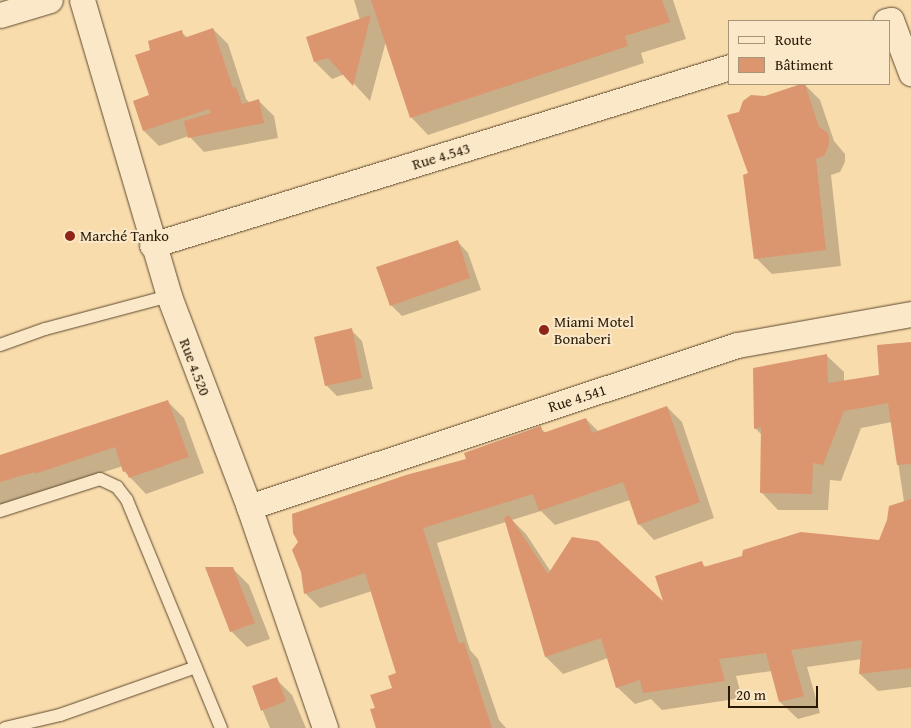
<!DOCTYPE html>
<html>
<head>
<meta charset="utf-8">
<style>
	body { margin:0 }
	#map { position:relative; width:911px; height:728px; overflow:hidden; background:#f9dcac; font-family:"Gentium Book Plus",serif }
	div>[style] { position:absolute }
	.shadow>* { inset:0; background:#0003 }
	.building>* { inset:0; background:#db956f }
	.roads { filter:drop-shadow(0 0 1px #5d492e) drop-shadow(0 0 1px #5d492e) }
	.lane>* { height:12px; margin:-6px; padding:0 6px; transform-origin:6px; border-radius:6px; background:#fbe8c9 }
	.street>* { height:25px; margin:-12.5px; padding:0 12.5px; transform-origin:12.5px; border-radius:12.5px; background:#fbe8c9 }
	.dots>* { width:14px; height:14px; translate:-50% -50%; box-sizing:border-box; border:2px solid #fbe8c9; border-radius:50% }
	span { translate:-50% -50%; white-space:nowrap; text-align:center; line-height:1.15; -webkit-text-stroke:4px #fbe8c9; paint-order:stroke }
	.street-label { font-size:15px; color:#291804 }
	.poi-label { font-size:15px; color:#291804 }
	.left { translate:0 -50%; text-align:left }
	.legend { position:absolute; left:728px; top:20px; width:162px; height:65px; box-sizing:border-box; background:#fbe8c9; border:1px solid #a7957a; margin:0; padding:6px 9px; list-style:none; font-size:15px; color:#291804 }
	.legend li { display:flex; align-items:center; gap:10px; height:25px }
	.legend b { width:25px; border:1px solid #a7957a }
	.scale { position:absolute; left:728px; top:686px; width:90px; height:22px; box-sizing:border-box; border:2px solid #291804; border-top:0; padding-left:6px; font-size:15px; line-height:18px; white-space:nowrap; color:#291804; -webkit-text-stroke:4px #fbe8c9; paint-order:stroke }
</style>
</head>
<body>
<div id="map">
	<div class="shadow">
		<i style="clip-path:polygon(354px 0,673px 0,686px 39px,641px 53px,644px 63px,428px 135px,411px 117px,386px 41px,370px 101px,345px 74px,332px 79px,315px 62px,307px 38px,360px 20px)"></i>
		<i style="clip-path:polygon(213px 29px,228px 44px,246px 99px,250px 103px,259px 101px,274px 116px,278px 138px,204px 152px,189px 136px,159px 146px,144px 131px,134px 101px,150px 95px,152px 50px,181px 32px,188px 38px)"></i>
		<i style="clip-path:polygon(804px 84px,820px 100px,834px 141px,845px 154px,845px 162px,840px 172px,831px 175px,841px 266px,772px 274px,756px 258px,750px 174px,740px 113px,765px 97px)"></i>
		<i style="clip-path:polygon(457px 241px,468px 253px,481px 290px,402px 316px,391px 305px)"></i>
		<i style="clip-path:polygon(351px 330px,362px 341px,373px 389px,337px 396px,326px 385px)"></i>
		<i style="clip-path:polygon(911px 344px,911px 687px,878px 691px,860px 674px,862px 659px,807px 667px,820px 713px,798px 719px,780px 702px,772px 671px,736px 676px,742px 698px,662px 710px,651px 699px,635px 704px,617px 687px,608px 658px,563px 674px,546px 657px,506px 522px,437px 543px,470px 650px,478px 659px,499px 720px,506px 728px,377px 728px,376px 709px,394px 688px,398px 674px,372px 591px,320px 608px,305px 593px,468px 460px,540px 428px,546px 433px,586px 419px,599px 432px,667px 407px,682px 422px,714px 518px,654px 540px,639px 524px,630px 500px,555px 525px,541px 511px,512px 520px,526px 534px,551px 572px,666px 605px,701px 563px,707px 568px,880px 541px,904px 502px,892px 422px,861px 428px,841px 481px,830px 480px,828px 510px,778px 510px,761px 492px,762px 435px,755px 428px,826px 355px,844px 372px,844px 382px,880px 376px)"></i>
		<i style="clip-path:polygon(168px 402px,184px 418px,204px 473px,146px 494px,124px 471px,123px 466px,0 505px,0 457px)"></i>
		<i style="clip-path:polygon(232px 568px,249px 585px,270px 639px,247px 647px,231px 631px)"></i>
		<i style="clip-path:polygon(276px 679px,292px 695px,306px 728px,270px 728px,253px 687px)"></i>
	</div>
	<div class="building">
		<i style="clip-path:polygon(371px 0,662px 0,670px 22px,625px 36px,628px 46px,410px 118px)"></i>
		<i style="clip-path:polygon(371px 15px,353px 86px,328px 58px,314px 62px,306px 37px)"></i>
		<i style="clip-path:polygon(213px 28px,233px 88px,236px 87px,242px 104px,259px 99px,264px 123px,188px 138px,184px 121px,211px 113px,209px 109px,143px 131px,133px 101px,149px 95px,135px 55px,150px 50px,148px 41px,182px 30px,184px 38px)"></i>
		<i style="clip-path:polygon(801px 84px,805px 84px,819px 127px,827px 132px,829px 137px,829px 145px,824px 156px,816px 159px,826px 250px,754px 259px,743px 175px,748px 173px,727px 115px,739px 112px,743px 101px,751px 95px,765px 96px)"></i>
		<i style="clip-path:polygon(458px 240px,470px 278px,390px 306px,376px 267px)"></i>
		<i style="clip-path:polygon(352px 328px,362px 378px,325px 386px,314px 337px)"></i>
		<i style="clip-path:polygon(911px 342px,911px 464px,897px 465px,888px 403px,844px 411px,823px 465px,813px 463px,812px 494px,760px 493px,761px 427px,754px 429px,753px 368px,827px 354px,828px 383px,879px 375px,877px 345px)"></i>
		<i style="clip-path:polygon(168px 400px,189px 457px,129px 478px,126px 471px,123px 472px,115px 447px,35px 474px,35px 472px,24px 475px,0 482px,0 455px)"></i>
		<i style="clip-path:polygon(667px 406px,700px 502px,638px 525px,623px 482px,539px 511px,533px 494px,423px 528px,459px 644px,464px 642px,492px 728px,376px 728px,370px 709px,375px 708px,370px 695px,392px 688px,388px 676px,396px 673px,365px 573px,304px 594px,301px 572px,292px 550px,298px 542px,293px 533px,292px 514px,406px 475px,466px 459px,464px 453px,541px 426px,543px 433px,586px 418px,592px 433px)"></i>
		<i style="clip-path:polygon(911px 499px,911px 668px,859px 674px,862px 640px,791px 650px,804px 696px,779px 702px,766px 653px,719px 659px,725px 681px,643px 693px,640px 680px,616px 688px,601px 638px,545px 657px,504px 518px,509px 515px,548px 574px,572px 537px,598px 541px,663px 601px,655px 576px,702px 561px,704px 567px,742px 556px,743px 550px,801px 532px,879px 540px,887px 520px,889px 506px)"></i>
		<i style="clip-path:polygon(205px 567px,233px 567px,255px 623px,230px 632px)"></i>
		<i style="clip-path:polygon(277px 677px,286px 701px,261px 711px,252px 686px)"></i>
	</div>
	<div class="roads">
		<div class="lane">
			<i style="left:0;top:345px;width:48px;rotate:-19.6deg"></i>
			<i style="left:45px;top:329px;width:128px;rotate:-14.9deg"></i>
			<i style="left:0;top:511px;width:105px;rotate:-17.7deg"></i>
			<i style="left:100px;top:479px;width:19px;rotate:25deg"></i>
			<i style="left:117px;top:487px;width:16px;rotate:52deg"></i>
			<i style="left:127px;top:500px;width:247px;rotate:67.6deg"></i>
			<i style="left:5px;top:728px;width:57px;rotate:-13.3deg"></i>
			<i style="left:60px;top:715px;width:144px;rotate:-19.4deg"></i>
		</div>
		<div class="street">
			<i style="left:82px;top:0;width:309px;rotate:73.6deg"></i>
			<i style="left:169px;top:296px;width:226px;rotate:69.2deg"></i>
			<i style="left:249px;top:507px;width:234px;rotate:71deg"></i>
			<i style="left:0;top:15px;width:52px;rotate:-16.7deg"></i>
			<i style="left:886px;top:21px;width:5px;rotate:-11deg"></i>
			<i style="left:891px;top:20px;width:57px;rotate:69.3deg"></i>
			<i style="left:152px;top:245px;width:605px;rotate:-17.12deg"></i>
			<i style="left:249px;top:507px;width:514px;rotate:-18.36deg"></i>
			<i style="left:737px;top:345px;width:177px;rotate:-10.1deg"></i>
		</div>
	</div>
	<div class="dots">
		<i style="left:70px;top:236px;background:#8f2418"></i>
		<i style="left:544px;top:330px;background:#8f2418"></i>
	</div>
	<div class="street-label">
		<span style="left:441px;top:156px;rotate:-17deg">Rue 4.543</span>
		<span style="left:195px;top:367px;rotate:69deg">Rue 4.520</span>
		<span style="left:577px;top:398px;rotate:-18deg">Rue 4.541</span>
	</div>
	<div class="poi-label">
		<span class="left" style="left:80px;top:236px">Marché Tanko</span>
		<span class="left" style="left:554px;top:330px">Miami Motel<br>Bonaberi</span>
	</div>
	<ul class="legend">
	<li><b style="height:6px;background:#fbe8c9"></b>Route</li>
	<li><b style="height:14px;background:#db956f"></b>Bâtiment</li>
	</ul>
	<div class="scale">20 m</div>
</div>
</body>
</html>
